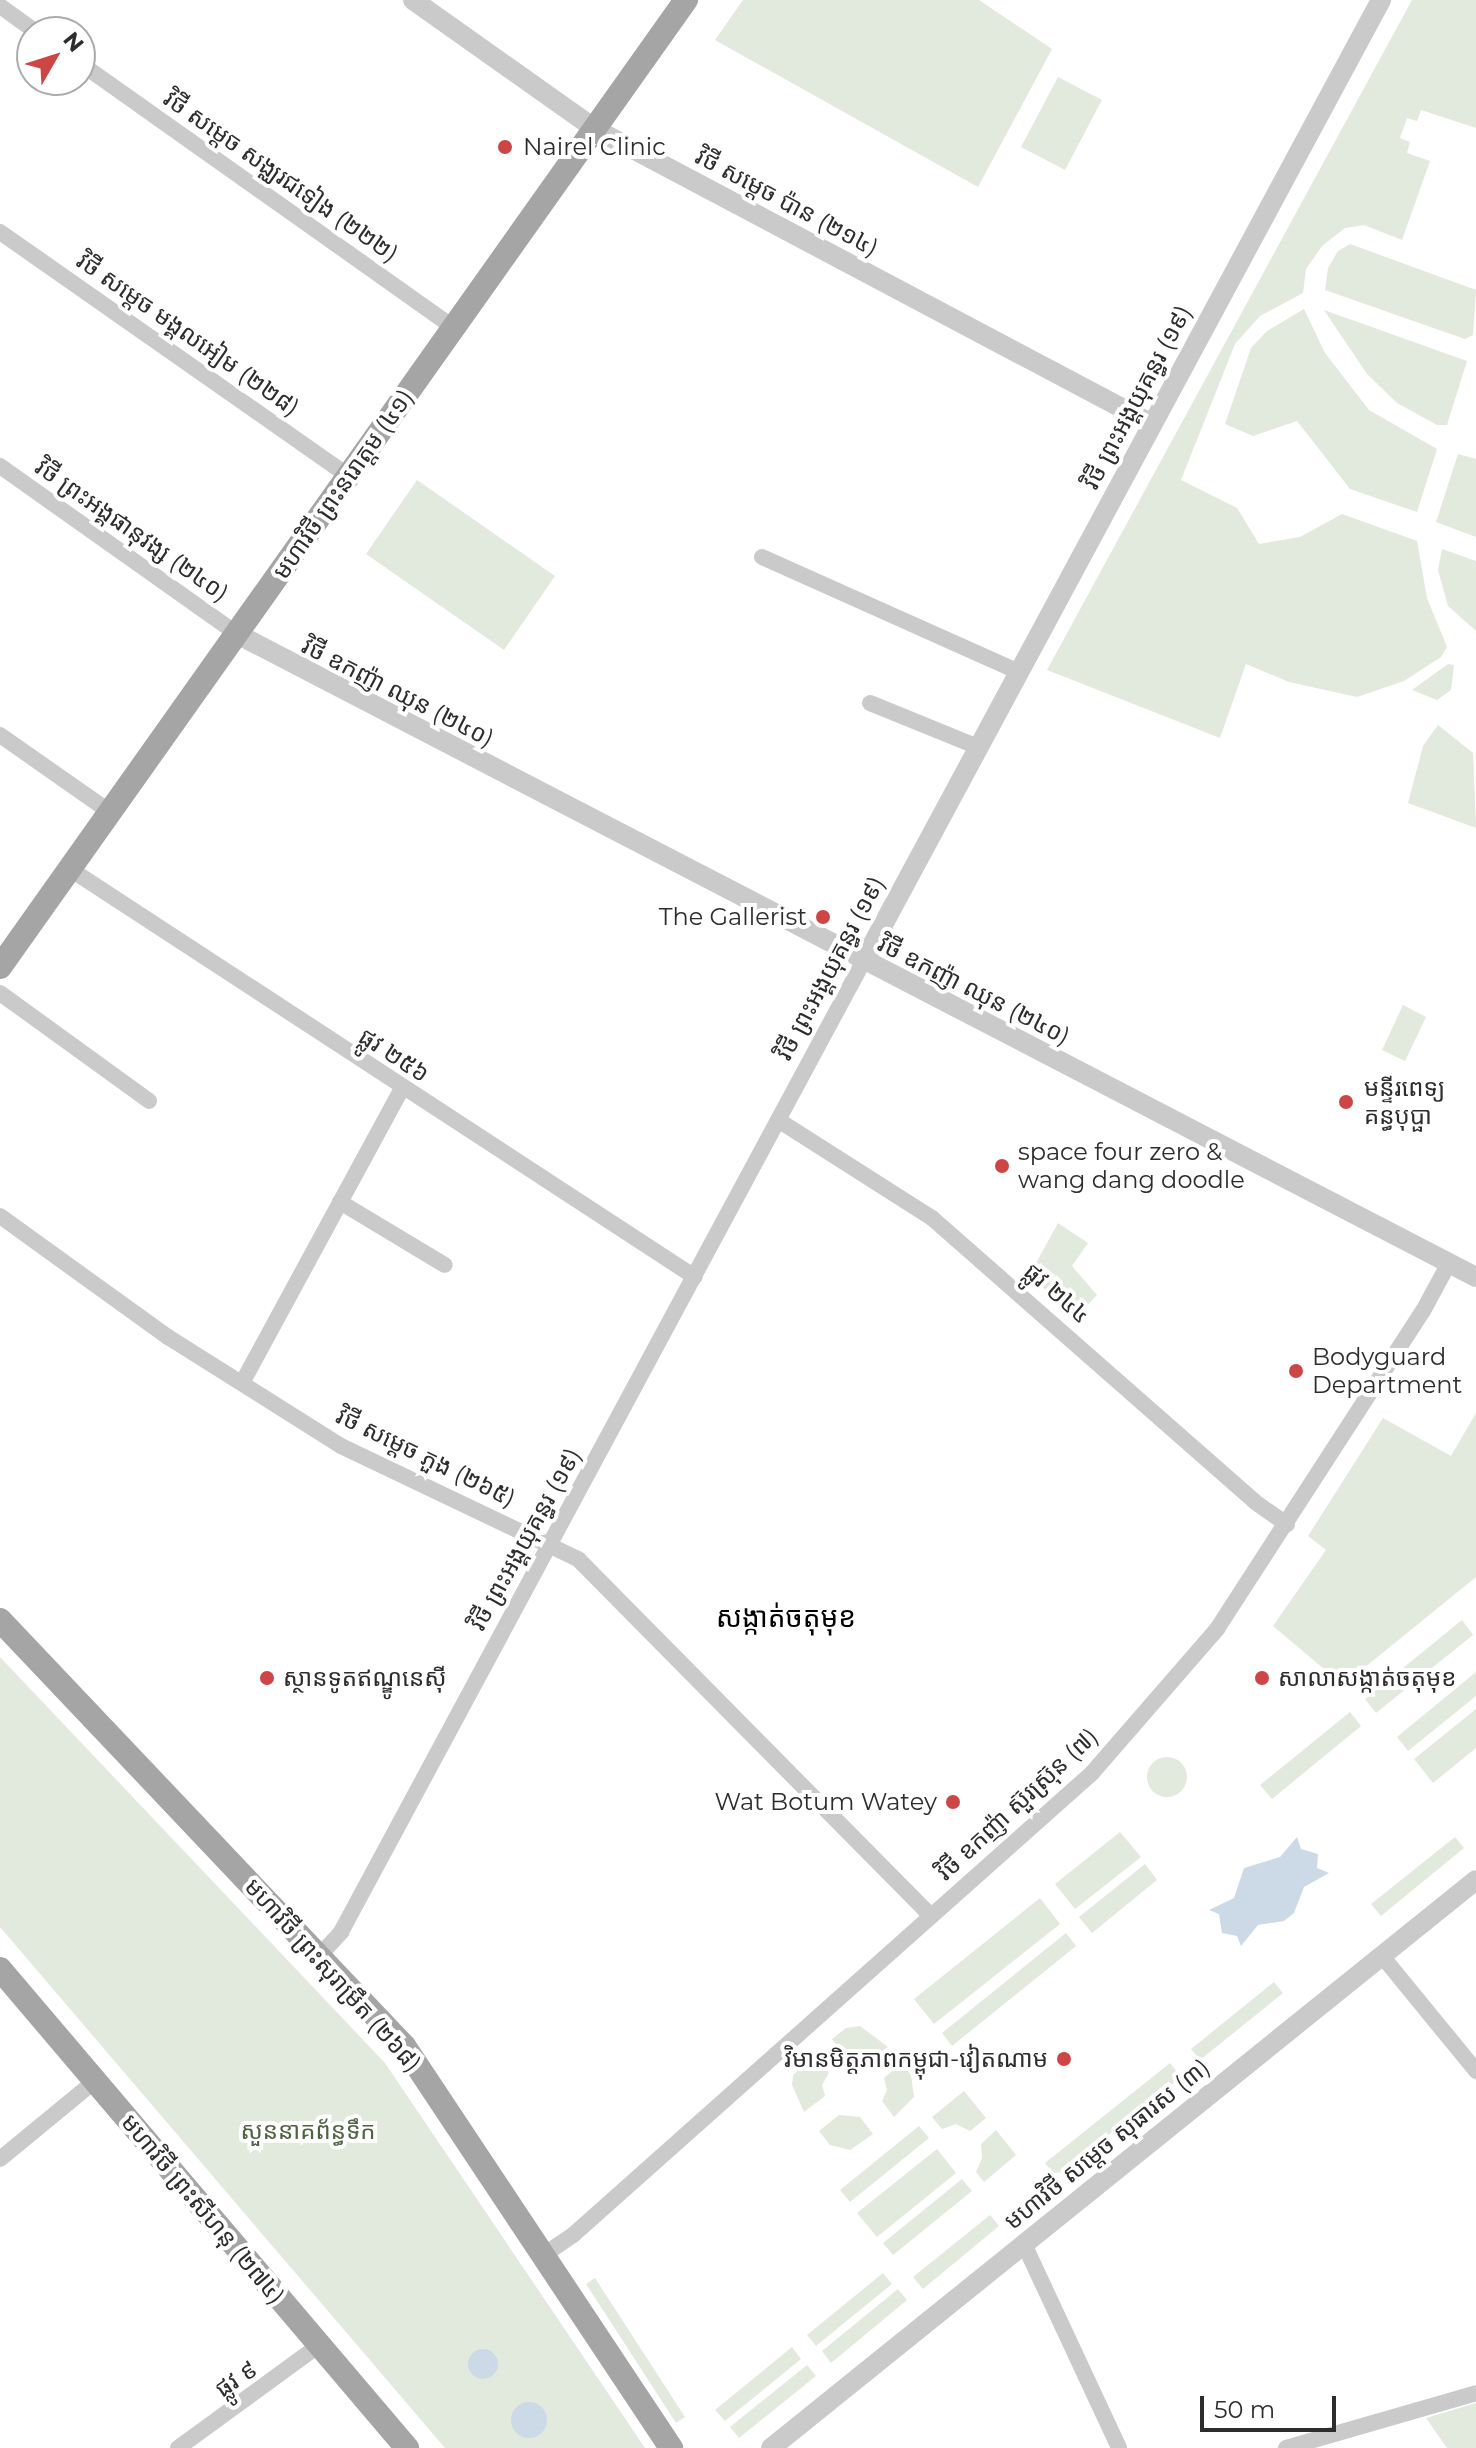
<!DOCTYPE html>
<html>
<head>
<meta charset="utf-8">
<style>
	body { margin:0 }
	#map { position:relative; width:1476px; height:2448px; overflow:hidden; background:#fff; font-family:Montserrat,"Noto Sans Khmer",sans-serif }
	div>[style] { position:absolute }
	.green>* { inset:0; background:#e2e9dd }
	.round { border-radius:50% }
	.water>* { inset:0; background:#cbdae6 }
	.minor>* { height:16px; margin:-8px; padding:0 8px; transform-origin:8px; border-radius:8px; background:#cacaca }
	.tertiary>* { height:20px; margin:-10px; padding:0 10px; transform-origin:10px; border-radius:10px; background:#cacaca }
	.primary>* { height:24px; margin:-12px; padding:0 12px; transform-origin:12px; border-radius:12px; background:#a5a5a5 }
	.dots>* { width:22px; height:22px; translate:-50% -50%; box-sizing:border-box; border:4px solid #fff; border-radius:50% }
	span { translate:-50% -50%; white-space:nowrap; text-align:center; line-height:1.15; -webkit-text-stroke:8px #fff; paint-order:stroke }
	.poi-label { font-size:24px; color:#2d2d2d }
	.left { translate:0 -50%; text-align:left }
	.right { translate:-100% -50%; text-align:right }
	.street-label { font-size:24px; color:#2d2d2d }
	.park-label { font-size:24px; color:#4e6340 }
	.quarter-label { font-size:28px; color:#000 }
	.north { position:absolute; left:16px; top:16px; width:80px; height:80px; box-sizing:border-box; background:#fff; border:2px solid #ababab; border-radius:50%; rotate:51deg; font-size:22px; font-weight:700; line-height:32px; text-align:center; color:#2d2d2d }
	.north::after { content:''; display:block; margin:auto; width:28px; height:36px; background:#ce4546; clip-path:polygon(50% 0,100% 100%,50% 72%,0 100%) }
	.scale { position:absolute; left:1200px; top:2396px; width:136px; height:36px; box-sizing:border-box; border:4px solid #2d2d2d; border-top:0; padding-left:10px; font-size:24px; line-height:28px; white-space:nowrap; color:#2d2d2d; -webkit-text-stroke:6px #fff; paint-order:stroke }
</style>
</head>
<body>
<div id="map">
	<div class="green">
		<i style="clip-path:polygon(743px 0,979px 0,1052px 49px,978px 187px,715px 40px)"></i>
		<i style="clip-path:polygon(1412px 0,1476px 0,1476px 128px,1421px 110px,1417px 121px,1407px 118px,1400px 138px,1410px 142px,1407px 153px,1430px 161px,1402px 240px,1364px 225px,1345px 228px,1322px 246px,1306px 269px,1303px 293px,1260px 316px,1235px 344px,1181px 480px,1237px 508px,1259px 544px,1300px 537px,1342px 514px,1417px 541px,1427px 598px,1447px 647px,1441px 657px,1404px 681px,1357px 697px,1289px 682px,1246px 664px,1220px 738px,1047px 670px)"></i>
		<i style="clip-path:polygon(1058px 77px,1102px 100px,1065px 170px,1021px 147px)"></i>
		<i style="clip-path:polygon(1350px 244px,1476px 290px,1473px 335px,1465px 339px,1325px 290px,1328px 268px,1338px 251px)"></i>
		<i style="clip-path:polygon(1304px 309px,1325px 353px,1369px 410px,1437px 449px,1417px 512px,1350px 489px,1297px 421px,1253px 436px,1225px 424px,1251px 348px,1267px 331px)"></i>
		<i style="clip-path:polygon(1324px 310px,1467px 361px,1447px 425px,1437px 425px,1397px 403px,1367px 374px)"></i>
		<i style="clip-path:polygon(1458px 454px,1476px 459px,1476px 537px,1436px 522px)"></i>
		<i style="clip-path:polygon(417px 480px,555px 576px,504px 650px,366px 554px)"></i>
		<i style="clip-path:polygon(1442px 549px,1476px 561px,1476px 631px,1448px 606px,1438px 570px)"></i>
		<i style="clip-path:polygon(1448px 664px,1454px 665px,1451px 690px,1437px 700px,1412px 690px)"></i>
		<i style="clip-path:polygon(1438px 725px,1473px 753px,1476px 828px,1408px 803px,1423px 746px)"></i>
		<i style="clip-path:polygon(1403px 1005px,1426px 1017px,1405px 1061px,1382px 1050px)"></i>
		<i style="clip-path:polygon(1058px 1223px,1088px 1243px,1072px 1266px,1097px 1295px,1077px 1316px,1029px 1276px)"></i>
		<i style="clip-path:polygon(1476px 1413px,1476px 1577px,1343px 1685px,1273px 1626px,1326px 1550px,1308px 1536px,1383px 1418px,1451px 1456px)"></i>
		<i style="clip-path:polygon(1462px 1620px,1473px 1635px,1376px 1713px,1365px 1699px)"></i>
		<i style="clip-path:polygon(0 1657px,385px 2063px,645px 2448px,445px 2448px,0 1927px)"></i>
		<i style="clip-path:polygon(1476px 1672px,1476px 1696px,1408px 1751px,1397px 1737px)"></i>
		<i style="clip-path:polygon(1476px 1709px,1476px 1748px,1433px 1783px,1414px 1759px)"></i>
		<i style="clip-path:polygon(1350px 1712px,1361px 1726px,1272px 1799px,1260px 1785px)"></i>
		<i class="round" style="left:1147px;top:1757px;width:40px;height:40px"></i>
		<i style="clip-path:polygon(1120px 1832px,1141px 1857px,1075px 1909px,1055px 1884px)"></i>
		<i style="clip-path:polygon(1455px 1837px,1464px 1848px,1381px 1916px,1371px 1904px)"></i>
		<i style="clip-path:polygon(1145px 1864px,1157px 1880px,1092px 1933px,1079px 1917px)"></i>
		<i style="clip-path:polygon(1040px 1898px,1060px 1924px,934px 2024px,914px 1999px)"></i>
		<i style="clip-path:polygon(1066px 1933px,1076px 1946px,952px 2046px,942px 2033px)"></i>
		<i style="clip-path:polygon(1274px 1982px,1283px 1993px,1200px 2060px,1191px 2049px)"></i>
		<i style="clip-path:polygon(860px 2026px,888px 2047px,870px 2060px,860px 2056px,848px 2060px,832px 2039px,846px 2028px)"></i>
		<i style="clip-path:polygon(814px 2055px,829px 2073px,822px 2085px,825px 2096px,804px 2112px,792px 2085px,793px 2075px)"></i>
		<i style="clip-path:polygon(901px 2063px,911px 2075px,914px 2097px,894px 2117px,882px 2101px,887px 2090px,884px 2078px)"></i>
		<i style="clip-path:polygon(1170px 2063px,1181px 2077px,1056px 2177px,1045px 2163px)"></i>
		<i style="clip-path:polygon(964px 2091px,986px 2118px,970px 2131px,956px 2124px,942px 2129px,932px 2117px)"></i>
		<i style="clip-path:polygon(839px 2115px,860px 2117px,873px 2134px,850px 2150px,830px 2145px,819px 2131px)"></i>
		<i style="clip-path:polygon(919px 2126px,929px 2138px,850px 2202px,840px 2190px)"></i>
		<i style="clip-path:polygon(996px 2130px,1016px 2155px,984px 2182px,976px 2172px,982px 2158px,981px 2144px)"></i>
		<i style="clip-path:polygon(937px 2149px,956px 2173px,877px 2237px,857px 2213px)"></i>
		<i style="clip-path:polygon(962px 2179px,972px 2191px,893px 2255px,883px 2243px)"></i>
		<i style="clip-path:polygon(990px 2215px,999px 2226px,923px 2289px,913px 2277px)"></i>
		<i style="clip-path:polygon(883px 2273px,892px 2284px,816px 2346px,807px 2335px)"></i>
		<i style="clip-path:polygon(595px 2278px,685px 2417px,676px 2423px,586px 2284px)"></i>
		<i style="clip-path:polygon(898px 2289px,907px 2300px,831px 2363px,822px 2351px)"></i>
		<i style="clip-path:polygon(792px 2347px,801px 2359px,725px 2421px,715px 2410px)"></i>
		<i style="clip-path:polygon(807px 2365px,816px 2376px,739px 2438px,730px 2427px)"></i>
		<i style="clip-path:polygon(1476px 2403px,1476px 2448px,1447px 2448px,1426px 2418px)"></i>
	</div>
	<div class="water">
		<i style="clip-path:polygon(1297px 1837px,1301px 1849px,1318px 1854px,1317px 1868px,1329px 1873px,1304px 1887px,1294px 1913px,1284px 1921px,1258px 1925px,1241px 1946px,1237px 1936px,1222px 1933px,1219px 1914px,1209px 1910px,1234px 1898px,1244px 1868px,1280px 1857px)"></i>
		<i class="round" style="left:468px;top:2349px;width:30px;height:30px"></i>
		<i class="round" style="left:511px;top:2402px;width:36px;height:36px"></i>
	</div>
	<div class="minor">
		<i style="left:0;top:6px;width:44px;rotate:35.8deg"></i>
		<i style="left:80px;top:63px;width:458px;rotate:35.3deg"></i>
		<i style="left:0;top:232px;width:426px;rotate:35deg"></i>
		<i style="left:0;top:466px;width:291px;rotate:35.3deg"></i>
		<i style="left:762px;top:557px;width:282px;rotate:24.1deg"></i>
		<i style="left:870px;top:703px;width:117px;rotate:22.2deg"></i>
		<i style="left:0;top:735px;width:134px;rotate:35deg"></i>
		<i style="left:70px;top:869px;width:746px;rotate:33.14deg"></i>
		<i style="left:0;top:993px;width:184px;rotate:35.9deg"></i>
		<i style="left:778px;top:1120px;width:183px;rotate:32.5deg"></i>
		<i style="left:932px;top:1218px;width:430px;rotate:41.3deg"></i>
		<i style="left:1255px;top:1502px;width:39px;rotate:35deg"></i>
		<i style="left:340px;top:1202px;width:122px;rotate:31deg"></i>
		<i style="left:0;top:1216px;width:207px;rotate:35.8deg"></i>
		<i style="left:168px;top:1337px;width:204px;rotate:32.2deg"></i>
		<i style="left:341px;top:1446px;width:263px;rotate:25.5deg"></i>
		<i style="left:578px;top:1559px;width:502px;rotate:45.32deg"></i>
		<i style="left:242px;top:1383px;width:336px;rotate:-61.5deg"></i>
		<i style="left:319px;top:1956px;width:33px;rotate:-47deg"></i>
		<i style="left:341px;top:1932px;width:1102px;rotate:-61.71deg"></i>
		<i style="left:1382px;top:1956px;width:149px;rotate:50.7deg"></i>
		<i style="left:0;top:2159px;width:123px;rotate:-39.4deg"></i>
		<i style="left:1024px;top:2244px;width:225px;rotate:65deg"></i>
		<i style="left:545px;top:2254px;width:34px;rotate:-34deg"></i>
		<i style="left:573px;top:2235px;width:695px;rotate:-41.67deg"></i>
		<i style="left:1092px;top:1773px;width:191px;rotate:-49deg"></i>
		<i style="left:1217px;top:1629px;width:379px;rotate:-57.1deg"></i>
		<i style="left:1423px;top:1311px;width:55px;rotate:-61.6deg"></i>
		<i style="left:178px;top:2448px;width:175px;rotate:-36.1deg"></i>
		<i style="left:1286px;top:2448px;width:198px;rotate:-16.1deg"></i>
	</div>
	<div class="tertiary">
		<i style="left:413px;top:0;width:223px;rotate:35.3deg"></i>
		<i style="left:595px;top:129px;width:630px;rotate:27.91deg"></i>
		<i style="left:237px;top:634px;width:1396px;rotate:27.43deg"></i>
		<i style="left:863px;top:962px;width:1093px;rotate:-61.7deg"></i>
		<i style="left:771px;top:2448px;width:905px;rotate:-38.86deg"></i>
	</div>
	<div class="primary">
		<i style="left:0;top:967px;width:1186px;rotate:-54.65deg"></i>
		<i style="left:0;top:1620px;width:587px;rotate:46.52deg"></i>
		<i style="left:404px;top:2046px;width:483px;rotate:56.4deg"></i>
		<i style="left:0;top:1969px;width:629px;rotate:49.65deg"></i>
	</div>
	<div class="dots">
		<i style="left:505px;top:147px;background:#ce4546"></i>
		<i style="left:823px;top:917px;background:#ce4546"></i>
		<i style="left:1346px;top:1102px;background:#ce4546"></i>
		<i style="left:1002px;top:1166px;background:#ce4546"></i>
		<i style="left:1296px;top:1371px;background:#ce4546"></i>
		<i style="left:267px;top:1678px;background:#ce4546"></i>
		<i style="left:1262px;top:1678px;background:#ce4546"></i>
		<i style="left:953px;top:1802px;background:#ce4546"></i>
		<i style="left:1064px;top:2059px;background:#ce4546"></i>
	</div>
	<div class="poi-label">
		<span class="left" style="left:523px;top:147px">Nairel Clinic</span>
		<span class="right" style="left:807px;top:917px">The Gallerist</span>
		<span class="left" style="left:1364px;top:1102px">មន្ទីរពេទ្យ<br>គន្ធបុប្ផា</span>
		<span class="left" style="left:1018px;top:1166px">space four zero &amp;<br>wang dang doodle</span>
		<span class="left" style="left:1312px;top:1371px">Bodyguard<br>Department</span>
		<span class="left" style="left:283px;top:1678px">ស្ថានទូតឥណ្ឌូនេស៊ី</span>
		<span class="left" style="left:1278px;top:1678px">សាលាសង្កាត់ចតុមុខ</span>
		<span class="right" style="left:937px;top:1802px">Wat Botum Watey</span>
		<span class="right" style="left:1048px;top:2059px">វិមានមិត្តភាពកម្ពុជា-វៀតណាម</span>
	</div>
	<div class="street-label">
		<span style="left:281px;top:176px;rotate:35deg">វិថី សម្តេច សង្ឈរជទៀង (២២២)</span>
		<span style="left:787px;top:202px;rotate:28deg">វិថី សម្តេច ប៉ាន (២១៤)</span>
		<span style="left:188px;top:334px;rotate:35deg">វិថី សម្តេច មង្គលអៀម (២២៨)</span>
		<span style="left:1137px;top:397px;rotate:-62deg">វិថី ព្រះអង្គយុគន្ធរ (១៩)</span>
		<span style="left:343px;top:484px;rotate:-55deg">មហាវិថី ព្រះនរោត្តម (៤១)</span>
		<span style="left:132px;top:530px;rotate:35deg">វិថី ព្រះអង្គផានុវង្ស (២៤០)</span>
		<span style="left:398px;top:692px;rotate:27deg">វិថី ឧកញ៉ា ឈុន (២៤០)</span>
		<span style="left:830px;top:968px;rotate:-62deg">វិថី ព្រះអង្គយុគន្ធរ (១៩)</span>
		<span style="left:974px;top:990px;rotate:27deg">វិថី ឧកញ៉ា ឈុន (២៤០)</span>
		<span style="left:394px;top:1055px;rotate:33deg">ផ្លូវ ២៥៦</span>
		<span style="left:1057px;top:1293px;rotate:41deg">ផ្លូវ ២៤៤</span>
		<span style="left:426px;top:1457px;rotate:26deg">វិថី សម្តេច ភួង (២៦៥)</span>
		<span style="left:525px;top:1539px;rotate:-61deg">វិថី ព្រះអង្គយុគន្ធរ (១៩)</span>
		<span style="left:1017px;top:1804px;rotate:-43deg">វិថី ឧកញ៉ា ស៊ួរស៊្រុន (៧)</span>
		<span style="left:333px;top:1975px;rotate:48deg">មហាវិថី ព្រះសុរាម្រឹត (២៦៨)</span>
		<span style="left:1107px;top:2144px;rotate:-39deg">មហាវិថី សម្តេច សុធារស (៣)</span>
		<span style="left:203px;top:2209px;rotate:50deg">មហាវិថី ព្រះសីហនុ (២៧៤)</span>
		<span style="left:236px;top:2379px;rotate:-34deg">ផ្លូវ ៩</span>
	</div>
	<div class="park-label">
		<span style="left:308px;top:2131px">សួននាគព័ន្ធទឹក</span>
	</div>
	<div class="quarter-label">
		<span style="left:786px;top:1617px">សង្កាត់ចតុមុខ</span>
	</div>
	<div class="north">N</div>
	<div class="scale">50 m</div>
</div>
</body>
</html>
